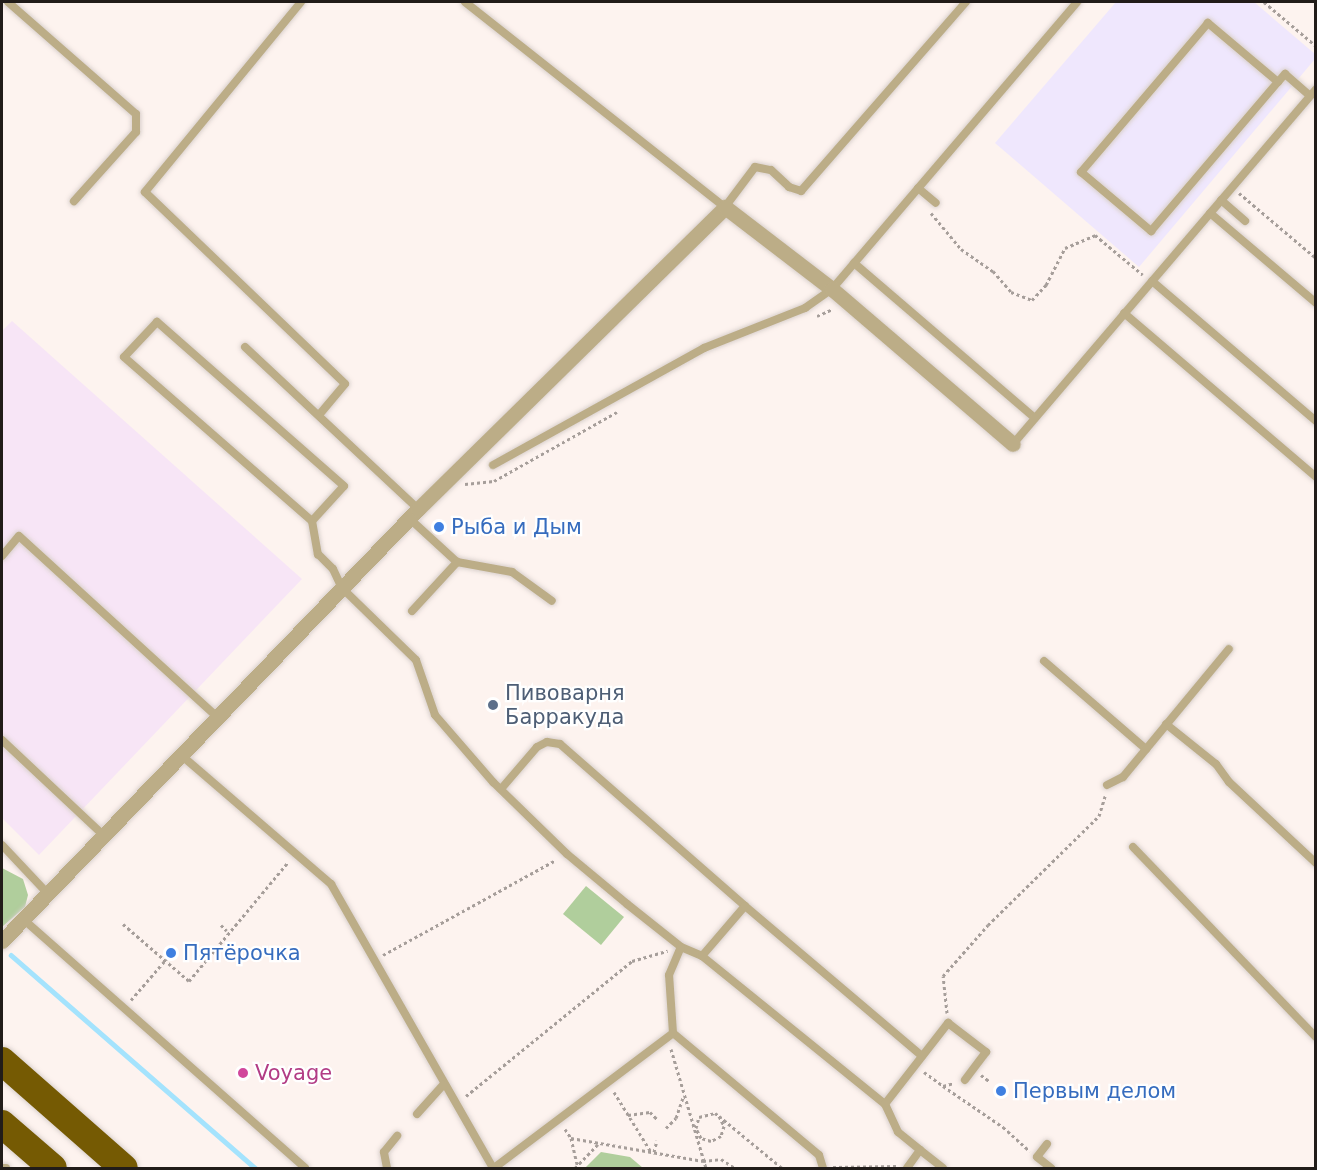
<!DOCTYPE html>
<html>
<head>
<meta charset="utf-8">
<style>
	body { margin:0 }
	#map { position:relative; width:1317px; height:1170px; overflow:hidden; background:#fdf3ef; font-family:"DejaVu Sans",sans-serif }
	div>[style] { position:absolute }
	.commercial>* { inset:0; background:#f7e5f6 }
	.education>* { inset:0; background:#efe7fd }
	.green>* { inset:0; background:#b0ce9c }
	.stream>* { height:4.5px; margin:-2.25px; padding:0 2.25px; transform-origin:2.25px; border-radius:2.25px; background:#a4e3fd }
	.path>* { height:3px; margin-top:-1.5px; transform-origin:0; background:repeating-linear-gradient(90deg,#a69e9a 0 3px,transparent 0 6px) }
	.roads { filter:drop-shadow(0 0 2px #dad1cd) drop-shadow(0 0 2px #dad1cd) }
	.lane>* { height:8px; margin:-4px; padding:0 4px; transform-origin:4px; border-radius:4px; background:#bcad87 }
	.street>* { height:15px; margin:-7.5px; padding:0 7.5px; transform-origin:7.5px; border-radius:7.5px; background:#bcad87 }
	.highway>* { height:28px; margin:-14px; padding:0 14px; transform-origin:14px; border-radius:14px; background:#755a03 }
	.dots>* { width:16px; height:16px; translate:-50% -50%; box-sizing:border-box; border:3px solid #fff; border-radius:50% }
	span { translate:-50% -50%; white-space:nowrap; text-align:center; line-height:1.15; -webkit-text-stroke:4.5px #fff; paint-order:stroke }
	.shop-label { font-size:21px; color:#366cbe }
	.left { translate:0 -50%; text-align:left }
	.service-label { font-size:21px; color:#4e5e75 }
	.hotel-label { font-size:21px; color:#b23c85 }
	.frame { position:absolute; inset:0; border:3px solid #211c19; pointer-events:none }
</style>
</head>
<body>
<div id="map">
	<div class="commercial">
		<i style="clip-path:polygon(12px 321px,302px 579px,39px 855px,2px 818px,2px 331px)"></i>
	</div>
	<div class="education">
		<i style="clip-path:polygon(1116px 2px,1254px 2px,1315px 54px,1315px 59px,1139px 267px,995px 143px)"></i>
	</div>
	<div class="green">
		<i style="clip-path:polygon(2px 868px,23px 879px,28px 895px,25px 907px,2px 927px)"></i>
		<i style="clip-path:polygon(586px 886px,624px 917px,601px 945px,563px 914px)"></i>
		<i style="clip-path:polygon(601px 1152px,630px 1157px,643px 1168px,585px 1168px)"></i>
	</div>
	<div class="stream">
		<i style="left:11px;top:955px;width:324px;rotate:41.1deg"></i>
	</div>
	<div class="path">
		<i style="left:1264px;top:2px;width:68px;rotate:40.2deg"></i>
		<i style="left:1239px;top:193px;width:101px;rotate:40.2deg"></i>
		<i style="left:931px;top:213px;width:47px;rotate:50.2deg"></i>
		<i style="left:961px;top:249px;width:39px;rotate:35deg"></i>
		<i style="left:993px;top:271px;width:28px;rotate:49deg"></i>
		<i style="left:1011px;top:292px;width:22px;rotate:21deg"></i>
		<i style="left:1032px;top:300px;width:21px;rotate:-47deg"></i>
		<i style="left:1046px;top:285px;width:42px;rotate:-62.8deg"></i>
		<i style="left:1065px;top:248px;width:33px;rotate:-23deg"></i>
		<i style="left:1095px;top:235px;width:62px;rotate:39.8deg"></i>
		<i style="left:817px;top:316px;width:17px;rotate:-24deg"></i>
		<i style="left:465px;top:484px;width:29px;rotate:-6deg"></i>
		<i style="left:494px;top:481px;width:141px;rotate:-29.3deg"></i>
		<i style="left:123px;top:924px;width:87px;rotate:40.8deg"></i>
		<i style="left:189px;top:981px;width:155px;rotate:-50.2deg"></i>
		<i style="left:221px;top:925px;width:8px;rotate:45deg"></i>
		<i style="left:383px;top:955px;width:197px;rotate:-28.8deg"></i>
		<i style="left:131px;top:1000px;width:58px;rotate:-49.2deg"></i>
		<i style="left:947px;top:1013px;width:37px;rotate:-96deg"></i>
		<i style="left:943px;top:976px;width:68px;rotate:-48.6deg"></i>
		<i style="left:988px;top:925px;width:156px;rotate:-44.5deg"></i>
		<i style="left:1099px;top:816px;width:21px;rotate:-73deg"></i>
		<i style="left:671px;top:1049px;width:124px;rotate:73.6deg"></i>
		<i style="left:924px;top:1072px;width:24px;rotate:36deg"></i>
		<i style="left:943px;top:1086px;width:11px;rotate:-15deg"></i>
		<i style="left:981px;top:1075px;width:10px;rotate:37deg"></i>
		<i style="left:943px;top:1086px;width:73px;rotate:34.3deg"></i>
		<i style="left:1003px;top:1127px;width:36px;rotate:42deg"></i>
		<i style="left:614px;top:1092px;width:70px;rotate:58.3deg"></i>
		<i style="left:466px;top:1096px;width:214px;rotate:-39.1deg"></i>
		<i style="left:632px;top:961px;width:37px;rotate:-16deg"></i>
		<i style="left:628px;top:1115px;width:22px;rotate:-8deg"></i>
		<i style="left:650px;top:1112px;width:10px;rotate:45deg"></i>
		<i style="left:719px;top:1116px;width:11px;rotate:63deg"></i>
		<i style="left:724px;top:1126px;width:10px;rotate:107deg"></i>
		<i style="left:721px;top:1136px;width:11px;rotate:153deg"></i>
		<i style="left:711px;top:1141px;width:10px;rotate:-163deg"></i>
		<i style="left:701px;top:1138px;width:11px;rotate:-117deg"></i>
		<i style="left:696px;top:1128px;width:11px;rotate:-75deg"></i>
		<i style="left:699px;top:1117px;width:16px;rotate:-14deg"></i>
		<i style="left:715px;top:1113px;width:5px;rotate:37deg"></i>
		<i style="left:719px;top:1116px;width:82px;rotate:39.5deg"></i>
		<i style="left:666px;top:1128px;width:14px;rotate:-45deg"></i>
		<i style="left:676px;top:1118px;width:24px;rotate:-71deg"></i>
		<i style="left:565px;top:1129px;width:11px;rotate:56deg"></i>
		<i style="left:571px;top:1138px;width:134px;rotate:9.9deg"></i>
		<i style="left:703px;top:1161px;width:18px;rotate:-6deg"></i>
		<i style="left:721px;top:1159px;width:17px;rotate:33deg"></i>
		<i style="left:571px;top:1138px;width:28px;rotate:77deg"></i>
		<i style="left:654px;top:1152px;width:12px;rotate:-76deg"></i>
		<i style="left:833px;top:1167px;width:65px;rotate:-0.9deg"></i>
		<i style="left:575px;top:1168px;width:33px;rotate:-46deg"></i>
	</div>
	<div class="roads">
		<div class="lane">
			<i style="left:8px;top:2px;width:170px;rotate:41.2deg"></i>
			<i style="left:136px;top:114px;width:18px;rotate:90deg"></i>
			<i style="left:136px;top:132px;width:93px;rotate:131.9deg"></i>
			<i style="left:301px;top:2px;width:246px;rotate:129.4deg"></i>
			<i style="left:145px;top:192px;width:277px;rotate:43.8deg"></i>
			<i style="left:345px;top:384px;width:39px;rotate:130deg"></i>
			<i style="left:465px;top:2px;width:331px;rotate:38.3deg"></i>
			<i style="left:725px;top:207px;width:50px;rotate:-53.1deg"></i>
			<i style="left:755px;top:167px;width:16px;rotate:11deg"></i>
			<i style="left:771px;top:170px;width:25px;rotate:43deg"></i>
			<i style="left:789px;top:187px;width:13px;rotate:18deg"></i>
			<i style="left:801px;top:191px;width:251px;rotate:-48.9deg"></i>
			<i style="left:1278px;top:82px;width:92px;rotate:-139.9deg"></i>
			<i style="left:1208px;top:23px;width:196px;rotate:130.4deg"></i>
			<i style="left:1081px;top:172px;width:92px;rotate:40.1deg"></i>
			<i style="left:1151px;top:231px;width:196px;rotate:-49.6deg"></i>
			<i style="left:1278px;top:82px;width:11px;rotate:-49deg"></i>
			<i style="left:1285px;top:74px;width:33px;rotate:41deg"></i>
			<i style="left:918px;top:188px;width:23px;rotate:40deg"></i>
			<i style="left:1221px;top:200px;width:32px;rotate:41deg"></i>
			<i style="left:1210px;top:213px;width:139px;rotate:40.3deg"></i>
			<i style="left:854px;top:263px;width:238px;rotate:40.6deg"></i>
			<i style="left:1152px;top:281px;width:216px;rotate:40.5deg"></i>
			<i style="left:1124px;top:313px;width:253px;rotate:40.5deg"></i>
			<i style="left:245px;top:347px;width:237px;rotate:43.1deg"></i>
			<i style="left:1013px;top:444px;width:467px;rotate:-49.5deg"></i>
			<i style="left:493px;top:465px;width:241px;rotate:-29deg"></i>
			<i style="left:704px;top:348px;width:109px;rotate:-21.6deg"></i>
			<i style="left:805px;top:308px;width:33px;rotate:-35deg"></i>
			<i style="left:832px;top:289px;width:377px;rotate:-49.5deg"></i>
			<i style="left:410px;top:519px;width:64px;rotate:42.5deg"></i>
			<i style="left:457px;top:562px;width:56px;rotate:10.3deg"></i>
			<i style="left:512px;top:572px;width:49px;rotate:35.9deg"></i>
			<i style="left:312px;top:521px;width:47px;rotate:-47.6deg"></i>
			<i style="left:344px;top:486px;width:249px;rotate:-138.7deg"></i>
			<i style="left:157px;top:322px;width:48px;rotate:133.3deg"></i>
			<i style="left:124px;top:357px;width:249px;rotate:41.1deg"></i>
			<i style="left:312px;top:521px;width:34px;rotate:80deg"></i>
			<i style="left:318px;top:554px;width:21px;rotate:45deg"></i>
			<i style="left:333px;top:569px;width:21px;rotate:65deg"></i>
			<i style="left:342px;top:588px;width:103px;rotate:44.2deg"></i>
			<i style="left:416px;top:660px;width:58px;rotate:70.9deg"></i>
			<i style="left:435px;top:715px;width:89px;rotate:49.1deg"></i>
			<i style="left:493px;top:782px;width:103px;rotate:44.2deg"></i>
			<i style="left:567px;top:854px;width:78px;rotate:39.8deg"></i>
			<i style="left:627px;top:904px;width:69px;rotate:38.5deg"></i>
			<i style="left:681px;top:947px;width:23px;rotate:23deg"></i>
			<i style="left:702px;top:956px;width:235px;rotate:39deg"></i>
			<i style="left:885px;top:1104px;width:31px;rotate:65deg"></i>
			<i style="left:898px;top:1132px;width:28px;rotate:39deg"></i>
			<i style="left:920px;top:1150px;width:22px;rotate:126deg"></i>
			<i style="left:2px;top:556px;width:26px;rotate:-50deg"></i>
			<i style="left:19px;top:536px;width:268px;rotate:42.4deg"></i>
			<i style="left:412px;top:611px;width:67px;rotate:-47.4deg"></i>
			<i style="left:1044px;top:661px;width:135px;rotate:40.8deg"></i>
			<i style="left:1166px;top:724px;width:64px;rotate:38.7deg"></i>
			<i style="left:1216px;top:764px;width:22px;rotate:54deg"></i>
			<i style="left:1229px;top:782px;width:119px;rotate:43deg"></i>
			<i style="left:2px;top:740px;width:139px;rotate:43.2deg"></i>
			<i style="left:181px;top:755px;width:198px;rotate:40.7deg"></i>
			<i style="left:331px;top:884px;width:327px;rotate:60.3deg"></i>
			<i style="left:1107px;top:785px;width:18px;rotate:-27deg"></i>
			<i style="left:1123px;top:777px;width:166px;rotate:-50.4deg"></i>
			<i style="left:501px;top:789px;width:55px;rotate:-49.4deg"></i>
			<i style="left:537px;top:747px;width:11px;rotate:-27deg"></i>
			<i style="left:547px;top:742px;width:13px;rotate:9deg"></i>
			<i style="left:560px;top:744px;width:246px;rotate:41.2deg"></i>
			<i style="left:2px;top:845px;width:66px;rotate:46.8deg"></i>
			<i style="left:1133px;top:847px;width:264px;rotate:46.1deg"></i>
			<i style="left:23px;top:919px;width:376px;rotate:41.4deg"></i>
			<i style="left:702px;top:956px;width:66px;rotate:-49.3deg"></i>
			<i style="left:745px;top:906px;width:232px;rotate:40.3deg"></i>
			<i style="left:673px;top:1033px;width:58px;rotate:-93.9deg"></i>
			<i style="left:669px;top:975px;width:30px;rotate:-67deg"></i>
			<i style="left:885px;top:1104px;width:103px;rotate:-52.1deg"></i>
			<i style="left:948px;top:1023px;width:48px;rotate:37.3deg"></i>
			<i style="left:986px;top:1052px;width:35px;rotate:127deg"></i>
			<i style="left:417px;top:1114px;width:39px;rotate:-48deg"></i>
			<i style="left:1047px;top:1144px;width:16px;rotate:128deg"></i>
			<i style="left:1037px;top:1157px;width:18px;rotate:38deg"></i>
			<i style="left:920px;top:1150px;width:29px;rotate:38deg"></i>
			<i style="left:2px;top:1168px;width:4px"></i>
			<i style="left:387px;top:1168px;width:16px;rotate:-101deg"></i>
			<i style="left:384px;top:1152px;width:21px;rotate:-51deg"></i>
			<i style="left:494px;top:1168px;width:224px;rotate:-37deg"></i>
			<i style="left:673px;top:1033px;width:190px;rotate:39.9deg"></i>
			<i style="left:819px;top:1155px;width:14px;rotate:73deg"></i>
		</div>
		<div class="street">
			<i style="left:2px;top:941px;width:600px;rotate:-46.08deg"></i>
			<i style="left:418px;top:509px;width:431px;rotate:-44.5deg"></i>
			<i style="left:725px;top:207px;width:135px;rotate:37.5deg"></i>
			<i style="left:832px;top:289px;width:238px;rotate:40.6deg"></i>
		</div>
		<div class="highway">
			<i style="left:2px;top:1061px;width:162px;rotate:41.3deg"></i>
			<i style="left:2px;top:1124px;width:67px;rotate:40.8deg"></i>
		</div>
	</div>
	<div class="dots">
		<i style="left:439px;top:527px;background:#3f7fe0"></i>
		<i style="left:493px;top:705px;background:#5c6f8a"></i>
		<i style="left:171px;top:953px;background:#3f7fe0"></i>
		<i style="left:243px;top:1073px;background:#d1479c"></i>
		<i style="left:1001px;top:1091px;background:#3f7fe0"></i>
	</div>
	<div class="shop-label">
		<span class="left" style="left:451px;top:527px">Рыба и Дым</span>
		<span class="left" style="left:183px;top:953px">Пятёрочка</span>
		<span class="left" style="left:1013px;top:1091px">Первым делом</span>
	</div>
	<div class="service-label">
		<span class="left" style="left:505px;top:705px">Пивоварня<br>Барракуда</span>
	</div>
	<div class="hotel-label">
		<span class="left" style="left:255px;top:1073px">Voyage</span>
	</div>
	<div class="frame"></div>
</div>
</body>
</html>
